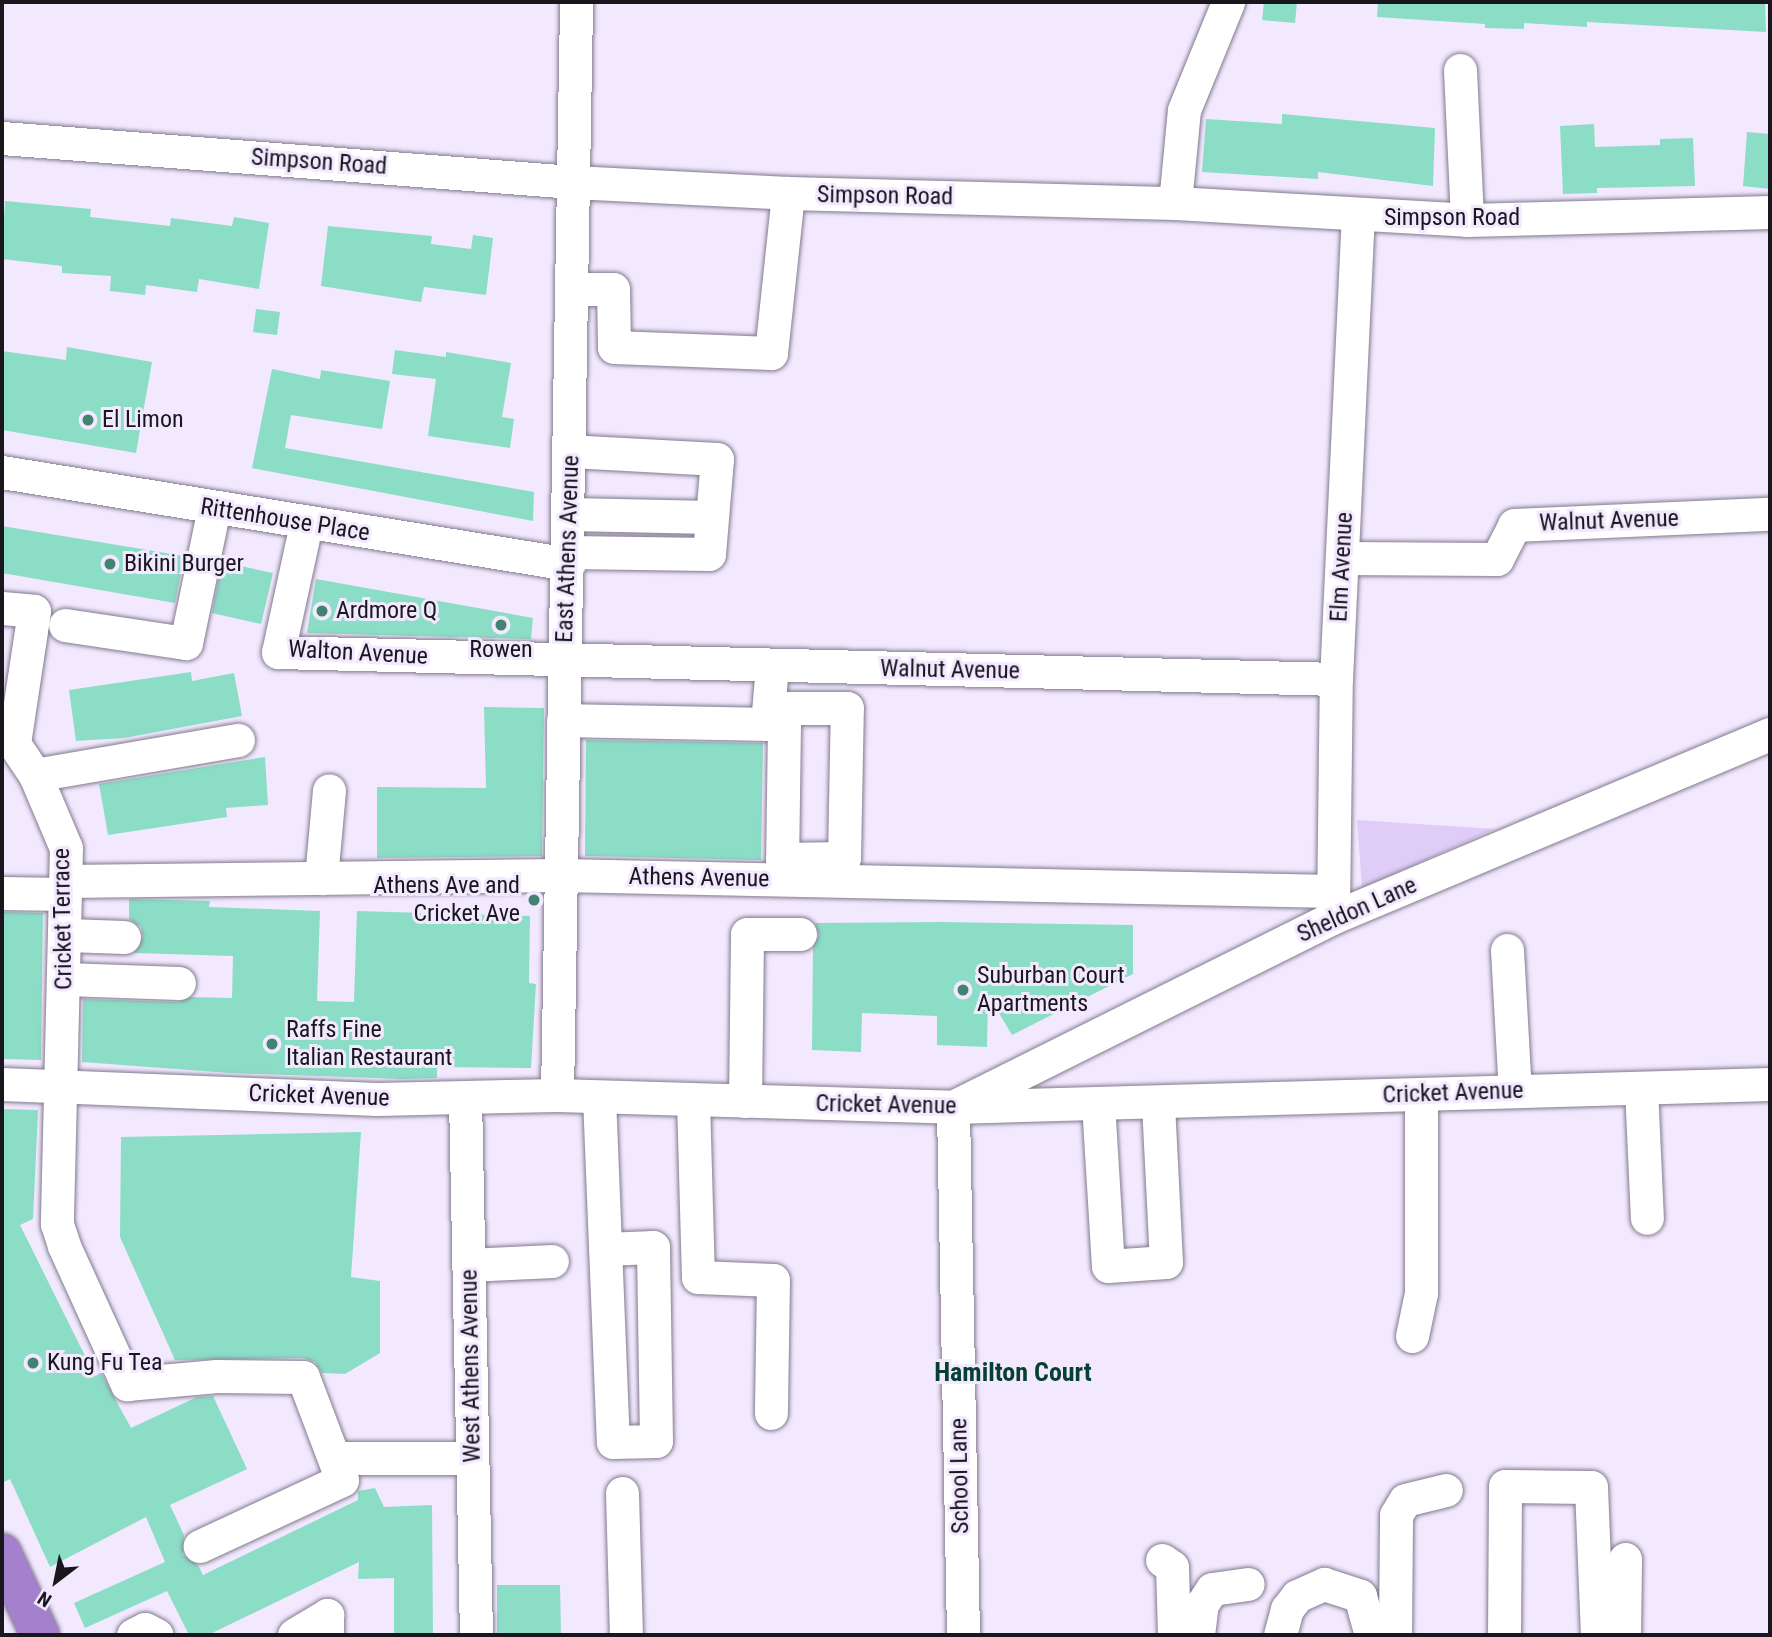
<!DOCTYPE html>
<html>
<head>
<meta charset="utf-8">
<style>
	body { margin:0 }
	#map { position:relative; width:1772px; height:1637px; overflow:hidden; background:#f2e9ff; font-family:"Roboto Condensed",sans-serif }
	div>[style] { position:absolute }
	.green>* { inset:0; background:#dfcdf7 }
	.building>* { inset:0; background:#8bddc6 }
	.roads { filter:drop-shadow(0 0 2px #827a8d) drop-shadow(0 0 2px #827a8d) }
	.minor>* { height:33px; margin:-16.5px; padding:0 16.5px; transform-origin:16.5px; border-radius:16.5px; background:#fff }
	.highway>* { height:38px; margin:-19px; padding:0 19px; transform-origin:19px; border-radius:19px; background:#a480cd }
	.dots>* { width:19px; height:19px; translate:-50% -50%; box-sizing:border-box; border:4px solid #f2e9ff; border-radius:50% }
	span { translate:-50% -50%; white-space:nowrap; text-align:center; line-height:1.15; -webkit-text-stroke:6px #f2e9ff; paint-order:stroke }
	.street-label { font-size:24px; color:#19161e }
	.poi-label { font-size:24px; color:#19161e }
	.left { translate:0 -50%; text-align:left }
	.right { translate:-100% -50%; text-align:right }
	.neighbourhood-label { font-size:26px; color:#064034; font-weight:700 }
	.frame { position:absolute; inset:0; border:4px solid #19161e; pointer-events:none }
	.north { position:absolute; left:21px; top:1546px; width:70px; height:70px; -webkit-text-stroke:5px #f2e9ff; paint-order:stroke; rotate:212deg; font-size:19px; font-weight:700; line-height:28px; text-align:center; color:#19161e }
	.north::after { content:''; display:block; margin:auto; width:24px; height:32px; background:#19161e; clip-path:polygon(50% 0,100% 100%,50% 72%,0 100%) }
</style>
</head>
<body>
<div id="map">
	<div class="green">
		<i style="clip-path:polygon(1357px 820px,1495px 829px,1362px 888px)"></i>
	</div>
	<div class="building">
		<i style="clip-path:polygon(1264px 2px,1297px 2px,1295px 23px,1262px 20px)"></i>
		<i style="clip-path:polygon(1378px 2px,1765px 2px,1766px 32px,1587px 22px,1587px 27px,1524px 23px,1524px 29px,1485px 28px,1485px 24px,1377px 17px)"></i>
		<i style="clip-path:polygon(1282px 114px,1435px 128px,1433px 186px,1318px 172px,1318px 179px,1202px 172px,1206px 119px,1282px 124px)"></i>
		<i style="clip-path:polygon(1594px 124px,1595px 147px,1660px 145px,1660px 139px,1693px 138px,1695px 186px,1597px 188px,1597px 193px,1563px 194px,1560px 126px)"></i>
		<i style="clip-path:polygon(1747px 132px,1770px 134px,1770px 189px,1743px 186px)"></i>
		<i style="clip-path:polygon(5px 201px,91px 209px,90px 217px,170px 226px,171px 218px,232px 226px,234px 217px,269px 223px,259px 289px,199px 279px,197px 292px,146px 285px,145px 295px,110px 291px,111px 276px,62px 273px,62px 266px,2px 259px)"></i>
		<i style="clip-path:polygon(328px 226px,432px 236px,431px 244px,471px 249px,473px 235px,493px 238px,486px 295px,424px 287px,421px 302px,321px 286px)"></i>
		<i style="clip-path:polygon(256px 309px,280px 312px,277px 335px,253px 332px)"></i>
		<i style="clip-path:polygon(67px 347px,152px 362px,136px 453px,2px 430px,2px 351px,66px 360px)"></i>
		<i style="clip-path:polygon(395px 350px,446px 357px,446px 352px,511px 363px,502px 417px,514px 419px,510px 448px,428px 436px,436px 379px,392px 374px)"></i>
		<i style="clip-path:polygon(272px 369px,320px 379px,321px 370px,390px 381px,382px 429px,291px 415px,285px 448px,534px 492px,533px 521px,252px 468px)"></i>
		<i style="clip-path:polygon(2px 526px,184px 556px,175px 603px,2px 573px)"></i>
		<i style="clip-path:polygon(222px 562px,273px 573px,261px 624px,212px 613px)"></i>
		<i style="clip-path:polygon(316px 579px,533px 618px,531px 639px,307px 633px)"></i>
		<i style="clip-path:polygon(191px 672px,192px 681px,234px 673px,242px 716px,124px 738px,76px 741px,69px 690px)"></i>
		<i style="clip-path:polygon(484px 707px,544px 708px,542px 856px,377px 858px,377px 787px,486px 788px)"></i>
		<i style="clip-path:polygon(586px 740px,763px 743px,761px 860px,585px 856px)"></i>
		<i style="clip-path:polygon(265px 757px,268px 805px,226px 808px,227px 817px,108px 835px,99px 784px)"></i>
		<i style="clip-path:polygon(129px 899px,210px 901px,209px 907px,320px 911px,317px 1001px,354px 1002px,357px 911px,530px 916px,529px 983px,536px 984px,531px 1068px,437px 1067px,437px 1078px,402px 1079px,230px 1073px,82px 1062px,83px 999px,178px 1002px,191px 997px,232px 998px,233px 956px,134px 953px,143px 937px,141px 927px,129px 919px)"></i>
		<i style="clip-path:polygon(2px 912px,43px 913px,41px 1060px,2px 1059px)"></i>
		<i style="clip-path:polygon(942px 922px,1133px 925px,1133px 974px,1012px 1035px,988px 995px,987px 1047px,937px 1045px,937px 1016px,862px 1013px,861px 1052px,812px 1050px,813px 947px,819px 935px,815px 923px)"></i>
		<i style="clip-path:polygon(2px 1109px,38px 1110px,33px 1219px,20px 1225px,95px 1376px,101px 1373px,131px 1428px,197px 1397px,213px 1396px,247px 1469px,170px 1505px,184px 1535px,183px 1555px,198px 1565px,203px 1575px,358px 1500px,358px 1491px,375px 1488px,384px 1507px,432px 1505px,433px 1635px,394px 1635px,394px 1578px,358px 1579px,359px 1562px,208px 1635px,189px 1635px,167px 1591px,85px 1628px,74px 1603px,165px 1562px,146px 1517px,50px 1567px,10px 1479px,2px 1483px)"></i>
		<i style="clip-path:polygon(361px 1132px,351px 1277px,380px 1281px,380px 1353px,345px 1374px,322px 1373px,315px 1362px,303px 1358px,175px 1360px,120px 1237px,121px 1137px)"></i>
		<i style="clip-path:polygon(497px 1585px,560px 1585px,561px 1635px,497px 1635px)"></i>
	</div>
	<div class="roads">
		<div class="minor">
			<i style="left:1460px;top:70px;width:150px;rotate:87.3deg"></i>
			<i style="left:2px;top:138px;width:573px;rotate:4.41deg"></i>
			<i style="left:573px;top:182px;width:215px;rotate:2.9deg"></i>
			<i style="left:788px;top:193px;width:387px;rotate:1.5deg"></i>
			<i style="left:1175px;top:203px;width:292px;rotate:3.3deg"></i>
			<i style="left:1467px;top:220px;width:303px;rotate:-1.5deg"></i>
			<i style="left:1175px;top:203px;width:93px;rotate:-84.5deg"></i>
			<i style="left:1184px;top:110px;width:117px;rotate:-67.8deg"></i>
			<i style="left:572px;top:289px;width:41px"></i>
			<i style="left:613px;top:289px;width:58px;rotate:89deg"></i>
			<i style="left:614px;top:347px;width:157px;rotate:2.2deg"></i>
			<i style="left:771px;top:353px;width:161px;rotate:-83.9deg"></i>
			<i style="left:2px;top:472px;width:574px;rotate:9.22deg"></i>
			<i style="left:570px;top:514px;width:142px;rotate:1.2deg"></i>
			<i style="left:306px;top:524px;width:131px;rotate:102.3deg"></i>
			<i style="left:278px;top:652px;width:1058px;rotate:1.46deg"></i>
			<i style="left:569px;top:552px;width:140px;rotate:0.8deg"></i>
			<i style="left:709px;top:554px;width:95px;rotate:-85.2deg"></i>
			<i style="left:717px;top:459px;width:146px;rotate:-176.9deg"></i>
			<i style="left:1342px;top:558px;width:155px;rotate:0.4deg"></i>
			<i style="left:1497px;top:559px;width:38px;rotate:-63deg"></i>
			<i style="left:1514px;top:525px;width:256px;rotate:-2.5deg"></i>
			<i style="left:2px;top:608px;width:32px;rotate:5deg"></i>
			<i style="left:34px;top:611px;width:134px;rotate:98.6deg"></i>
			<i style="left:65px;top:625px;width:122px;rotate:8.5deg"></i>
			<i style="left:186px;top:643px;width:138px;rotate:-78.3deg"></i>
			<i style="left:563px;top:720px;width:204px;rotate:1.1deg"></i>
			<i style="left:767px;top:724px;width:58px;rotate:-85.1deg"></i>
			<i style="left:767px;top:724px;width:17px"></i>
			<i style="left:784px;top:724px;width:135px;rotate:90.8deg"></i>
			<i style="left:782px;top:859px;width:62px;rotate:-0.9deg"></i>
			<i style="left:844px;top:858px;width:150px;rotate:-88.9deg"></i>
			<i style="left:847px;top:708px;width:61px;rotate:180deg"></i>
			<i style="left:786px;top:708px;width:16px;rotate:97deg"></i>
			<i style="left:2px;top:726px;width:59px;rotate:56deg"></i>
			<i style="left:35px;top:775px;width:79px;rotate:67deg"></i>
			<i style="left:66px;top:848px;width:376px;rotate:91.4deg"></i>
			<i style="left:57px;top:1224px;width:23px;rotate:72deg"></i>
			<i style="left:64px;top:1246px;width:152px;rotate:65.5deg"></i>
			<i style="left:127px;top:1384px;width:90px;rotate:-5.1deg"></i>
			<i style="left:217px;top:1376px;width:86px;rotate:0.7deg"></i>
			<i style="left:303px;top:1377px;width:110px;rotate:69.3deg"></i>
			<i style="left:342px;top:1480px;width:157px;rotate:155.1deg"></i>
			<i style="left:35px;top:775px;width:206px;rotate:-9.8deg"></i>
			<i style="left:321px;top:878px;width:88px;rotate:-84.8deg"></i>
			<i style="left:66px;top:881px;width:494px;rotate:-0.7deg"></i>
			<i style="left:560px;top:875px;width:773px;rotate:1.19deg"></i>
			<i style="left:2px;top:893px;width:63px;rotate:0.9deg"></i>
			<i style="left:1333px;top:912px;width:233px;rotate:-89.3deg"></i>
			<i style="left:1336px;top:679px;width:463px;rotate:-87.3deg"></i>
			<i style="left:67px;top:935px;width:57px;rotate:2deg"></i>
			<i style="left:1507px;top:950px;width:141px;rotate:86.8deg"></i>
			<i style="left:65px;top:979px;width:114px;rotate:2deg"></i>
			<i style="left:2px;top:1084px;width:375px;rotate:2.3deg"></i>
			<i style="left:377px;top:1099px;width:180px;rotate:-1.3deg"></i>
			<i style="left:557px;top:1095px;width:396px;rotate:1.7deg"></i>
			<i style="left:953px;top:1107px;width:817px;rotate:-1.61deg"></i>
			<i style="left:1641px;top:1088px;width:130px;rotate:87.4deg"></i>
			<i style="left:557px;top:1095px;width:1093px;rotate:-89deg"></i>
			<i style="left:465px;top:1097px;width:538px;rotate:88.83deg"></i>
			<i style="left:599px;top:1097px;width:345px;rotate:87.7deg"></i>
			<i style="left:613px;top:1442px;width:43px;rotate:-1.3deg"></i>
			<i style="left:656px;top:1441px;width:194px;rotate:-90.9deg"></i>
			<i style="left:653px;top:1247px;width:48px;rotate:177.6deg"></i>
			<i style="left:693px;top:1100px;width:177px;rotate:88.4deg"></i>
			<i style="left:698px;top:1277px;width:75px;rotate:2.3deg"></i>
			<i style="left:773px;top:1280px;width:133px;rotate:90.9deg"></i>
			<i style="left:745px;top:1101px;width:167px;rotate:-89.3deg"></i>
			<i style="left:747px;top:934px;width:53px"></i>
			<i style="left:1098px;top:1103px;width:163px;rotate:86.5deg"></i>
			<i style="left:1108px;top:1266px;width:58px;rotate:-3.9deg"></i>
			<i style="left:1166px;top:1262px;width:160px;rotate:-92.9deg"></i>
			<i style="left:468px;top:1265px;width:84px;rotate:-2.7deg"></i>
			<i style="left:1412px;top:1336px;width:44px;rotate:-78.2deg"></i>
			<i style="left:1421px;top:1293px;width:199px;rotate:-90deg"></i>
			<i style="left:335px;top:1458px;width:137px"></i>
			<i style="left:622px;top:1493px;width:142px;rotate:88.4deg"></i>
			<i style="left:1162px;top:1560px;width:12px;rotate:35deg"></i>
			<i style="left:1172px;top:1567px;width:68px;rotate:88.3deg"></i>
			<i style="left:133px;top:1635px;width:13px;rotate:-27deg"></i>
			<i style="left:145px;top:1629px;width:13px;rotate:27deg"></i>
			<i style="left:294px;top:1635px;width:39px;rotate:-31deg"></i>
			<i style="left:327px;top:1615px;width:20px;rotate:90deg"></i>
			<i style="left:963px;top:1635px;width:528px;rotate:-91.09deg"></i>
			<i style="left:953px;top:1107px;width:424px;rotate:-26.5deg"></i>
			<i style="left:1332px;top:918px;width:475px;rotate:-22.8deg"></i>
			<i style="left:1198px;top:1635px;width:31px;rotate:-83deg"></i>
			<i style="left:1202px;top:1604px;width:18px;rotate:-56deg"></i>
			<i style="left:1212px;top:1589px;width:36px;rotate:-8deg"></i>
			<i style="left:1280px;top:1635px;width:27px;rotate:-75deg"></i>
			<i style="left:1287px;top:1609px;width:16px;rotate:-52deg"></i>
			<i style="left:1297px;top:1596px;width:30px;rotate:-24deg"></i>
			<i style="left:1324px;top:1584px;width:38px;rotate:18deg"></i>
			<i style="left:1360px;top:1596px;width:41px;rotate:74.2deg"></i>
			<i style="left:1395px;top:1635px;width:120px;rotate:-89.5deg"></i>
			<i style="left:1396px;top:1515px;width:17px;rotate:-59deg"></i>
			<i style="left:1405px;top:1500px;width:42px;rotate:-13.7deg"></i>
			<i style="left:1504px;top:1635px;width:149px;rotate:-89.6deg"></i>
			<i style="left:1505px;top:1486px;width:86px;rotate:0.7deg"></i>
			<i style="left:1591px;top:1487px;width:148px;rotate:87.7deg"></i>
			<i style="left:1624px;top:1635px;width:76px;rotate:-89.2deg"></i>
		</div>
		<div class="highway">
			<i style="left:2px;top:1553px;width:90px;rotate:65.1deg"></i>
		</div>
	</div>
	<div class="dots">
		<i style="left:88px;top:420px;background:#418271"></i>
		<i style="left:110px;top:564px;background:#418271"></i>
		<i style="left:322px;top:611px;background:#418271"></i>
		<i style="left:501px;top:625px;background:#418271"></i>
		<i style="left:534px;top:900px;background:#418271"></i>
		<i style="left:963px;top:990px;background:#418271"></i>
		<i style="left:272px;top:1044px;background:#418271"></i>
		<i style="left:33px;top:1363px;background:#418271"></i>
	</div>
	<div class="street-label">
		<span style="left:319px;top:162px;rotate:4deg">Simpson Road</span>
		<span style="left:885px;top:196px;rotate:1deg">Simpson Road</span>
		<span style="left:1452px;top:218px">Simpson Road</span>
		<span style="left:285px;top:520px;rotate:9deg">Rittenhouse Place</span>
		<span style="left:1609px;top:521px;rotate:-2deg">Walnut Avenue</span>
		<span style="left:568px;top:549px;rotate:-88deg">East Athens Avenue</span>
		<span style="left:1342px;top:567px;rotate:-87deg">Elm Avenue</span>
		<span style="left:358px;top:653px;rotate:3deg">Walton Avenue</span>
		<span style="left:950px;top:670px;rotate:1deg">Walnut Avenue</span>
		<span style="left:699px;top:878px;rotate:1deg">Athens Avenue</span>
		<span style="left:1357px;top:910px;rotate:-24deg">Sheldon Lane</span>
		<span style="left:63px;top:919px;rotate:-91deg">Cricket Terrace</span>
		<span style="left:1453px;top:1093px;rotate:-2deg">Cricket Avenue</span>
		<span style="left:319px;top:1096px;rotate:2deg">Cricket Avenue</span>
		<span style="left:886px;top:1105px;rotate:1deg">Cricket Avenue</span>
		<span style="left:471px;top:1366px;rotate:-91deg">West Athens Avenue</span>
		<span style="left:960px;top:1476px;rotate:-91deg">School Lane</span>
	</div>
	<div class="poi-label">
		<span class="left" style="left:102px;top:420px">El Limon</span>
		<span class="left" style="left:124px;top:564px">Bikini Burger</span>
		<span class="left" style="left:336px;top:611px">Ardmore Q</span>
		<span style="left:501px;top:650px">Rowen</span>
		<span class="right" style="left:520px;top:900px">Athens Ave and<br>Cricket Ave</span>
		<span class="left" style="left:977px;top:990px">Suburban Court<br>Apartments</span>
		<span class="left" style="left:286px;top:1044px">Raffs Fine<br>Italian Restaurant</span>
		<span class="left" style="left:47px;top:1363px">Kung Fu Tea</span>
	</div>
	<div class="neighbourhood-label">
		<span style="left:1013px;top:1373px">Hamilton Court</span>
	</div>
	<div class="frame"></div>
	<div class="north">N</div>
</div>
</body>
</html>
